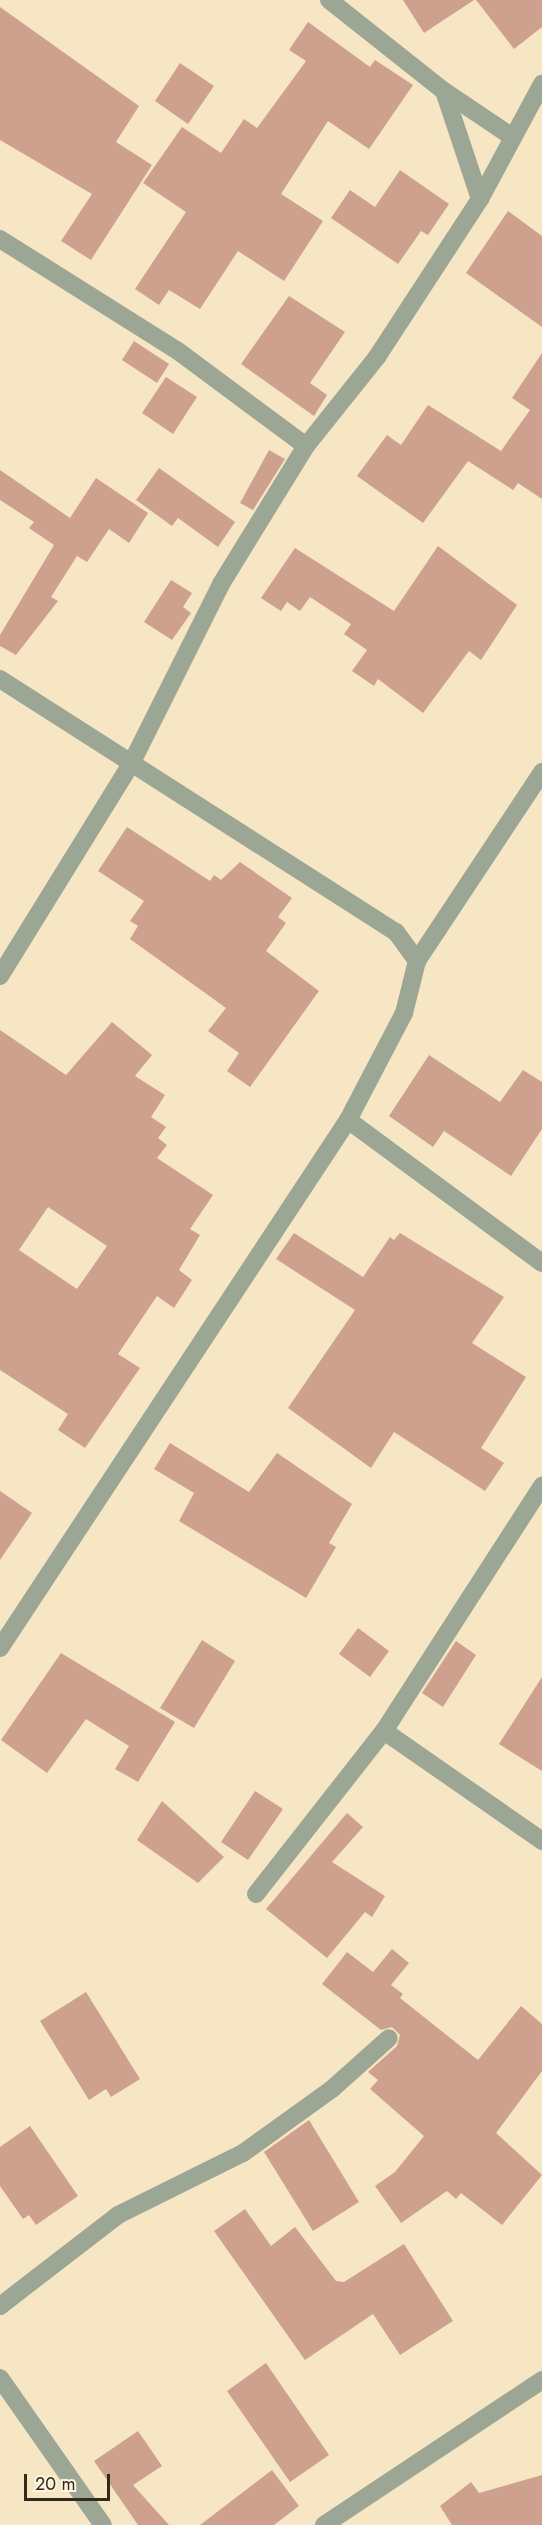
<!DOCTYPE html>
<html>
<head>
<meta charset="utf-8">
<style>
	body { margin:0 }
	#map { position:relative; width:542px; height:2525px; overflow:hidden; background:#f6e6c3; font-family:Jost,sans-serif }
	div>[style] { position:absolute }
	.building>* { inset:0; background:#cea18f }
	.street>* { height:18px; margin:-9px; padding:0 9px; transform-origin:9px; border-radius:9px; background:#9ca695 }
	span { translate:-50% -50%; white-space:nowrap; text-align:center; line-height:1.15; -webkit-text-stroke:4.5px #fef4df; paint-order:stroke }
	.scale { position:absolute; left:24px; top:2474px; width:86px; height:27px; box-sizing:border-box; border:3px solid #312b1d; border-top:0; padding-left:8px; font-size:18px; line-height:21px; white-space:nowrap; color:#312b1d; -webkit-text-stroke:4px #fef4df; paint-order:stroke }
</style>
</head>
<body>
<div id="map">
	<div class="building">
		<i style="clip-path:polygon(403px 0,474px 0,424px 33px)"></i>
		<i style="clip-path:polygon(476px 0,542px 0,542px 27px,514px 49px)"></i>
		<i style="clip-path:polygon(0 7px,139px 106px,116px 142px,152px 165px,91px 260px,61px 241px,92px 194px,0 140px)"></i>
		<i style="clip-path:polygon(308px 22px,370px 67px,375px 60px,413px 85px,369px 149px,328px 121px,281px 194px,323px 221px,284px 281px,238px 251px,200px 309px,169px 290px,159px 305px,135px 289px,186px 212px,143px 183px,182px 127px,221px 153px,244px 119px,257px 128px,306px 61px,289px 50px)"></i>
		<i style="clip-path:polygon(180px 63px,214px 86px,188px 124px,155px 101px)"></i>
		<i style="clip-path:polygon(400px 170px,449px 204px,428px 235px,421px 231px,398px 264px,331px 218px,350px 190px,375px 207px)"></i>
		<i style="clip-path:polygon(508px 211px,542px 236px,542px 327px,466px 273px)"></i>
		<i style="clip-path:polygon(289px 296px,345px 332px,310px 383px,327px 395px,314px 416px,241px 364px)"></i>
		<i style="clip-path:polygon(134px 341px,169px 364px,157px 383px,122px 360px)"></i>
		<i style="clip-path:polygon(542px 353px,542px 499px,518px 483px,513px 490px,468px 461px,423px 523px,357px 476px,387px 435px,401px 445px,428px 405px,501px 451px,530px 410px,512px 398px)"></i>
		<i style="clip-path:polygon(166px 377px,197px 397px,173px 434px,142px 413px)"></i>
		<i style="clip-path:polygon(269px 450px,285px 459px,253px 510px,240px 503px)"></i>
		<i style="clip-path:polygon(159px 468px,235px 522px,218px 547px,178px 518px,172px 526px,136px 500px)"></i>
		<i style="clip-path:polygon(0 470px,70px 518px,96px 478px,148px 513px,129px 543px,109px 529px,87px 562px,77px 556px,51px 597px,58px 601px,16px 655px,0 646px,0 635px,54px 545px,29px 528px,34px 522px,0 500px)"></i>
		<i style="clip-path:polygon(438px 546px,517px 605px,481px 660px,469px 651px,423px 713px,378px 679px,374px 686px,352px 671px,367px 650px,344px 634px,351px 624px,310px 597px,300px 611px,287px 602px,281px 611px,261px 598px,295px 548px,394px 611px)"></i>
		<i style="clip-path:polygon(171px 580px,192px 593px,183px 607px,191px 613px,172px 640px,144px 622px)"></i>
		<i style="clip-path:polygon(127px 827px,210px 881px,214px 875px,221px 880px,240px 862px,292px 898px,278px 917px,286px 923px,266px 951px,319px 991px,250px 1087px,227px 1071px,239px 1053px,208px 1031px,226px 1008px,130px 939px,138px 926px,130px 921px,144px 901px,98px 871px)"></i>
		<i style="clip-path:polygon(evenodd,112px 1022px,152px 1055px,135px 1076px,165px 1095px,151px 1117px,166px 1127px,158px 1138px,167px 1145px,157px 1158px,213px 1195px,190px 1229px,200px 1235px,179px 1270px,192px 1280px,174px 1308px,157px 1296px,118px 1354px,140px 1368px,85px 1448px,58px 1430px,68px 1414px,0 1370px,0 1030px,66px 1075px,112px 1022px,48px 1207px,107px 1246px,77px 1289px,19px 1250px,48px 1207px)"></i>
		<i style="clip-path:polygon(429px 1055px,500px 1102px,523px 1070px,542px 1082px,542px 1129px,511px 1176px,444px 1131px,433px 1147px,389px 1116px)"></i>
		<i style="clip-path:polygon(294px 1233px,363px 1277px,390px 1237px,394px 1240px,400px 1233px,504px 1297px,472px 1343px,526px 1377px,481px 1448px,504px 1463px,485px 1491px,394px 1432px,371px 1468px,288px 1408px,355px 1310px,276px 1259px)"></i>
		<i style="clip-path:polygon(170px 1443px,249px 1492px,277px 1453px,352px 1504px,329px 1543px,336px 1547px,306px 1598px,179px 1521px,194px 1493px,154px 1469px)"></i>
		<i style="clip-path:polygon(0 1491px,32px 1513px,0 1560px)"></i>
		<i style="clip-path:polygon(358px 1628px,389px 1651px,370px 1677px,339px 1654px)"></i>
		<i style="clip-path:polygon(202px 1640px,235px 1661px,194px 1728px,160px 1708px)"></i>
		<i style="clip-path:polygon(456px 1641px,476px 1655px,443px 1707px,422px 1693px)"></i>
		<i style="clip-path:polygon(61px 1653px,175px 1722px,138px 1782px,115px 1769px,129px 1746px,86px 1719px,47px 1773px,1px 1740px)"></i>
		<i style="clip-path:polygon(542px 1677px,542px 1771px,499px 1744px)"></i>
		<i style="clip-path:polygon(255px 1791px,283px 1809px,248px 1860px,221px 1842px)"></i>
		<i style="clip-path:polygon(162px 1801px,224px 1857px,198px 1883px,137px 1840px)"></i>
		<i style="clip-path:polygon(347px 1813px,363px 1827px,332px 1862px,385px 1896px,372px 1917px,365px 1912px,327px 1958px,266px 1909px)"></i>
		<i style="clip-path:polygon(392px 1949px,409px 1963px,391px 1985px,403px 1994px,400px 1998px,478px 2060px,521px 2006px,542px 2024px,542px 2071px,496px 2133px,542px 2175px,502px 2225px,461px 2193px,456px 2199px,447px 2191px,401px 2223px,375px 2186px,395px 2172px,424px 2136px,370px 2089px,378px 2080px,368px 2072px,397px 2046px,400px 2035px,392px 2027px,381px 2030px,322px 1984px,347px 1952px,373px 1972px)"></i>
		<i style="clip-path:polygon(86px 1992px,140px 2079px,111px 2097px,106px 2089px,89px 2100px,40px 2021px)"></i>
		<i style="clip-path:polygon(309px 2120px,359px 2202px,313px 2231px,264px 2152px)"></i>
		<i style="clip-path:polygon(30px 2126px,78px 2196px,36px 2225px,29px 2215px,23px 2219px,0 2186px,0 2147px)"></i>
		<i style="clip-path:polygon(245px 2209px,271px 2246px,295px 2227px,336px 2281px,344px 2282px,404px 2244px,453px 2321px,400px 2355px,373px 2314px,305px 2360px,214px 2231px)"></i>
		<i style="clip-path:polygon(266px 2363px,329px 2455px,290px 2482px,227px 2391px)"></i>
		<i style="clip-path:polygon(138px 2431px,162px 2466px,133px 2485px,169px 2525px,138px 2525px,94px 2461px)"></i>
		<i style="clip-path:polygon(272px 2470px,299px 2506px,274px 2525px,200px 2525px)"></i>
		<i style="clip-path:polygon(542px 2475px,542px 2525px,452px 2525px,440px 2506px,471px 2482px,479px 2493px)"></i>
	</div>
	<div class="street">
		<i style="left:329px;top:0;width:147px;rotate:38.4deg"></i>
		<i style="left:444px;top:91px;width:81px;rotate:33.9deg"></i>
		<i style="left:444px;top:91px;width:114px;rotate:71.6deg"></i>
		<i style="left:0;top:239px;width:210px;rotate:32.2deg"></i>
		<i style="left:178px;top:351px;width:159px;rotate:36.6deg"></i>
		<i style="left:0;top:679px;width:470px;rotate:32.6deg"></i>
		<i style="left:396px;top:932px;width:36px;rotate:54deg"></i>
		<i style="left:417px;top:961px;width:54px;rotate:104deg"></i>
		<i style="left:404px;top:1013px;width:121px;rotate:117.6deg"></i>
		<i style="left:348px;top:1120px;width:241px;rotate:36.4deg"></i>
		<i style="left:417px;top:961px;width:227px;rotate:-56.5deg"></i>
		<i style="left:0;top:976px;width:249px;rotate:-58.3deg"></i>
		<i style="left:131px;top:764px;width:201px;rotate:-63.4deg"></i>
		<i style="left:221px;top:584px;width:162px;rotate:-58.4deg"></i>
		<i style="left:306px;top:446px;width:114px;rotate:-51.4deg"></i>
		<i style="left:377px;top:357px;width:189px;rotate:-56.9deg"></i>
		<i style="left:480px;top:199px;width:131px;rotate:-61.7deg"></i>
		<i style="left:0;top:1648px;width:632px;rotate:-56.61deg"></i>
		<i style="left:384px;top:1731px;width:193px;rotate:34.8deg"></i>
		<i style="left:256px;top:1894px;width:207px;rotate:-51.9deg"></i>
		<i style="left:384px;top:1731px;width:292px;rotate:-57.2deg"></i>
		<i style="left:0;top:2306px;width:149px;rotate:-37.6deg"></i>
		<i style="left:118px;top:2215px;width:140px;rotate:-26.4deg"></i>
		<i style="left:243px;top:2153px;width:110px;rotate:-35.7deg"></i>
		<i style="left:332px;top:2089px;width:76px;rotate:-41.8deg"></i>
		<i style="left:0;top:2378px;width:179px;rotate:55deg"></i>
		<i style="left:324px;top:2525px;width:262px;rotate:-33.6deg"></i>
	</div>
	<div class="scale">20 m</div>
</div>
</body>
</html>
